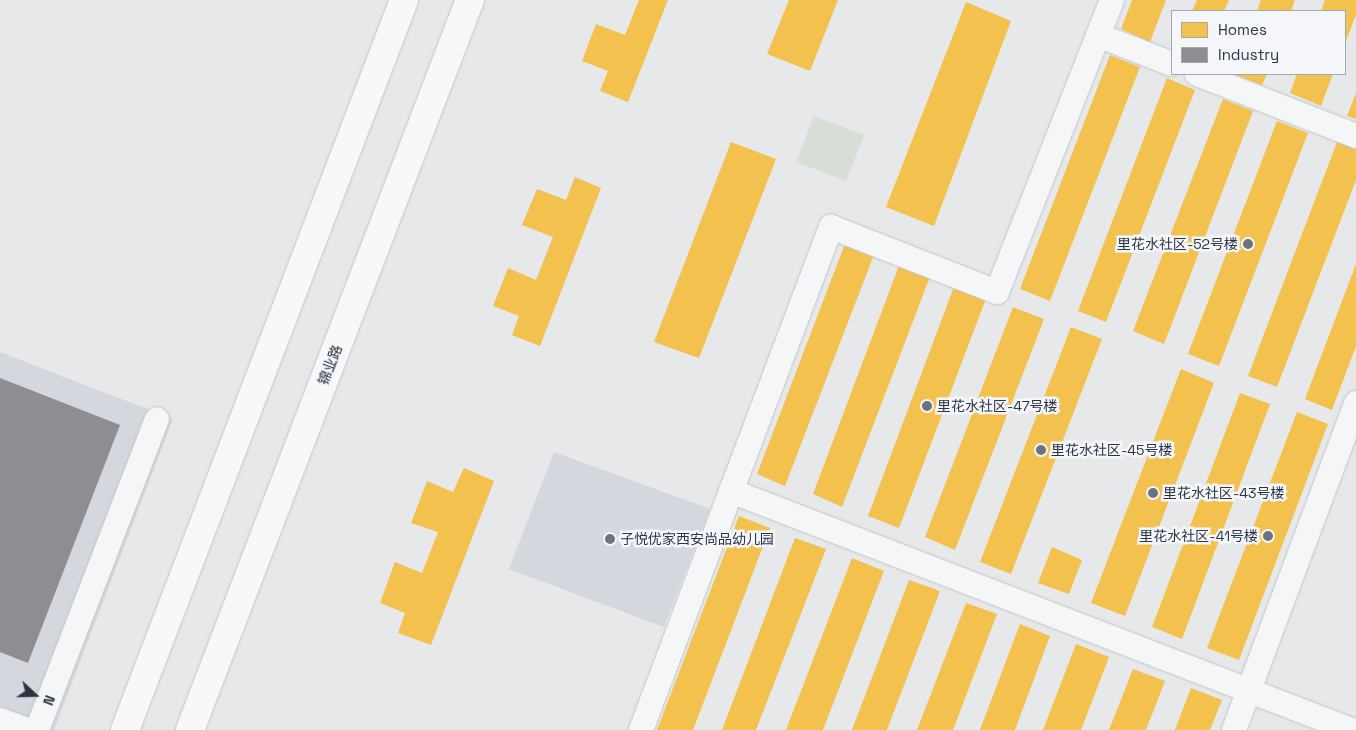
<!DOCTYPE html>
<html>
<head>
<meta charset="utf-8">
<style>
	body { margin:0 }
	#map { position:relative; width:1356px; height:730px; overflow:hidden; background:#e6e8ea; font-family:"Space Grotesk","Noto Sans SC",sans-serif }
	div>[style] { position:absolute }
	.built>* { inset:0; background:#d4d7dd }
	.green>* { inset:0; background:#d6ded6 }
	.homes>* { inset:0; background:#f2c14e }
	.industry>* { inset:0; background:#8d8d92 }
	.roads { filter:drop-shadow(0 0 1px #c4c6c8) drop-shadow(0 0 1px #c4c6c8) }
	.minor>* { height:24px; margin:-12px; padding:0 12px; transform-origin:12px; border-radius:12px; background:#f5f6f7 }
	.secondary>* { height:28px; margin:-14px; padding:0 14px; transform-origin:14px; border-radius:14px; background:#f8f8f8 }
	.dots>* { width:14px; height:14px; translate:-50% -50%; box-sizing:border-box; border:2px solid #f4f6f9; border-radius:50% }
	span { translate:-50% -50%; white-space:nowrap; text-align:center; line-height:1.15; -webkit-text-stroke:5px #f4f6f9; paint-order:stroke }
	.poi-label { font-size:14px; color:#2b3445 }
	.right { translate:-100% -50%; text-align:right }
	.left { translate:0 -50%; text-align:left }
	.street-label { font-size:14px; color:#2b3445 }
	.legend { position:absolute; left:1171px; top:10px; width:175px; height:65px; box-sizing:border-box; background:#f4f6f9; border:1px solid #a4a8b1; margin:0; padding:6px 9px; list-style:none; font-size:15px; color:#2b3445 }
	.legend li { display:flex; align-items:center; gap:10px; height:25px }
	.legend b { width:25px; border:1px solid #a4a8b1 }
	.north { position:absolute; left:10px; top:670px; width:50px; height:50px; -webkit-text-stroke:4px #f4f6f9; paint-order:stroke; rotate:111deg; font-size:14px; font-weight:700; line-height:20px; text-align:center; color:#2b3445 }
	.north::after { content:''; display:block; margin:auto; width:18px; height:22px; background:#2b3445; clip-path:polygon(50% 0,100% 100%,50% 72%,0 100%) }
</style>
</head>
<body>
<div id="map">
	<div class="built">
		<i style="clip-path:polygon(0 352px,173px 419px,54px 730px,0 730px)"></i>
		<i style="clip-path:polygon(554px 452px,710px 509px,664px 627px,509px 569px)"></i>
	</div>
	<div class="green">
		<i style="clip-path:polygon(814px 116px,864px 135px,846px 181px,796px 162px)"></i>
	</div>
	<div class="homes">
		<i style="clip-path:polygon(639px 0,668px 0,628px 102px,600px 91px,608px 71px,582px 61px,596px 24px,625px 35px)"></i>
		<i style="clip-path:polygon(789px 0,838px 0,810px 71px,767px 54px)"></i>
		<i style="clip-path:polygon(1132px 0,1166px 0,1150px 42px,1121px 29px)"></i>
		<i style="clip-path:polygon(1197px 0,1229px 0,1224px 11px,1192px 11px)"></i>
		<i style="clip-path:polygon(1261px 0,1295px 0,1291px 11px,1257px 11px)"></i>
		<i style="clip-path:polygon(1325px 0,1356px 0,1356px 15px,1345px 43px,1345px 11px,1321px 11px)"></i>
		<i style="clip-path:polygon(966px 2px,1011px 21px,934px 226px,886px 207px)"></i>
		<i style="clip-path:polygon(1110px 55px,1140px 67px,1050px 301px,1020px 289px)"></i>
		<i style="clip-path:polygon(1233px 74px,1267px 74px,1262px 85px)"></i>
		<i style="clip-path:polygon(1297px 74px,1333px 74px,1321px 106px,1290px 93px)"></i>
		<i style="clip-path:polygon(1167px 78px,1195px 90px,1106px 322px,1078px 311px)"></i>
		<i style="clip-path:polygon(1356px 93px,1356px 119px,1347px 116px)"></i>
		<i style="clip-path:polygon(1223px 99px,1253px 111px,1164px 344px,1133px 331px)"></i>
		<i style="clip-path:polygon(1277px 121px,1308px 133px,1219px 366px,1188px 354px)"></i>
		<i style="clip-path:polygon(731px 142px,776px 159px,699px 358px,654px 342px)"></i>
		<i style="clip-path:polygon(1337px 142px,1356px 149px,1356px 180px,1277px 387px,1248px 376px)"></i>
		<i style="clip-path:polygon(575px 177px,601px 188px,540px 346px,512px 335px,519px 316px,493px 306px,508px 268px,536px 280px,553px 237px,522px 225px,537px 189px,566px 200px)"></i>
		<i style="clip-path:polygon(846px 241px,875px 252px,785px 486px,757px 474px)"></i>
		<i style="clip-path:polygon(900px 263px,931px 274px,842px 507px,813px 494px)"></i>
		<i style="clip-path:polygon(1356px 264px,1356px 346px,1332px 410px,1305px 399px)"></i>
		<i style="clip-path:polygon(955px 284px,987px 296px,899px 528px,868px 516px)"></i>
		<i style="clip-path:polygon(1013px 307px,1044px 319px,955px 550px,925px 537px)"></i>
		<i style="clip-path:polygon(1071px 327px,1102px 339px,1011px 574px,980px 562px)"></i>
		<i style="clip-path:polygon(1181px 369px,1214px 383px,1125px 616px,1091px 603px)"></i>
		<i style="clip-path:polygon(1240px 393px,1270px 404px,1182px 639px,1152px 627px)"></i>
		<i style="clip-path:polygon(1297px 412px,1328px 424px,1239px 660px,1207px 648px)"></i>
		<i style="clip-path:polygon(464px 468px,494px 481px,431px 645px,398px 633px,405px 613px,380px 603px,395px 562px,422px 573px,438px 532px,411px 523px,427px 481px,453px 492px)"></i>
		<i style="clip-path:polygon(739px 516px,770px 528px,693px 730px,657px 730px)"></i>
		<i style="clip-path:polygon(795px 538px,826px 549px,756px 730px,722px 730px)"></i>
		<i style="clip-path:polygon(1052px 547px,1082px 560px,1069px 594px,1038px 583px)"></i>
		<i style="clip-path:polygon(852px 558px,884px 571px,823px 730px,786px 730px)"></i>
		<i style="clip-path:polygon(909px 580px,940px 591px,887px 730px,852px 730px)"></i>
		<i style="clip-path:polygon(966px 603px,997px 614px,953px 730px,917px 730px)"></i>
		<i style="clip-path:polygon(1020px 624px,1050px 636px,1015px 730px,980px 730px)"></i>
		<i style="clip-path:polygon(1076px 644px,1109px 657px,1081px 730px,1043px 730px)"></i>
		<i style="clip-path:polygon(1133px 669px,1165px 681px,1146px 730px,1109px 730px)"></i>
		<i style="clip-path:polygon(1191px 688px,1222px 700px,1210px 730px,1175px 730px)"></i>
	</div>
	<div class="industry">
		<i style="clip-path:polygon(0 378px,120px 425px,28px 663px,0 652px)"></i>
	</div>
	<div class="roads">
		<div class="minor">
			<i style="left:1098px;top:35px;width:79px;rotate:21.4deg"></i>
			<i style="left:1197px;top:74px;width:171px;rotate:21.3deg"></i>
			<i style="left:731px;top:491px;width:664px;rotate:21.08deg"></i>
			<i style="left:0;top:720px;width:29px;rotate:20deg"></i>
			<i style="left:37px;top:730px;width:333px;rotate:-68.9deg"></i>
			<i style="left:641px;top:730px;width:538px;rotate:-69.31deg"></i>
			<i style="left:831px;top:227px;width:178px;rotate:21.4deg"></i>
			<i style="left:997px;top:292px;width:314px;rotate:-68.5deg"></i>
			<i style="left:1234px;top:730px;width:349px;rotate:-69.5deg"></i>
		</div>
		<div class="secondary">
			<i style="left:125px;top:730px;width:781px;rotate:-69.08deg"></i>
			<i style="left:190px;top:730px;width:782px;rotate:-69.02deg"></i>
		</div>
	</div>
	<div class="dots">
		<i style="left:1248px;top:244px;background:#6c737f"></i>
		<i style="left:927px;top:406px;background:#6c737f"></i>
		<i style="left:1041px;top:450px;background:#6c737f"></i>
		<i style="left:1153px;top:493px;background:#6c737f"></i>
		<i style="left:1268px;top:536px;background:#6c737f"></i>
		<i style="left:610px;top:539px;background:#6c737f"></i>
	</div>
	<div class="poi-label">
		<span class="right" style="left:1238px;top:244px">里花水社区-52号楼</span>
		<span class="left" style="left:937px;top:406px">里花水社区-47号楼</span>
		<span class="left" style="left:1051px;top:450px">里花水社区-45号楼</span>
		<span class="left" style="left:1163px;top:493px">里花水社区-43号楼</span>
		<span class="right" style="left:1258px;top:536px">里花水社区-41号楼</span>
		<span class="left" style="left:620px;top:539px">子悦优家西安尚品幼儿园</span>
	</div>
	<div class="street-label">
		<span style="left:330px;top:365px;rotate:-69deg">锦业路</span>
	</div>
	<ul class="legend">
	<li><b style="height:14px;background:#f2c14e"></b>Homes</li>
	<li><b style="height:14px;background:#8d8d92"></b>Industry</li>
	</ul>
	<div class="north">N</div>
</div>
</body>
</html>
